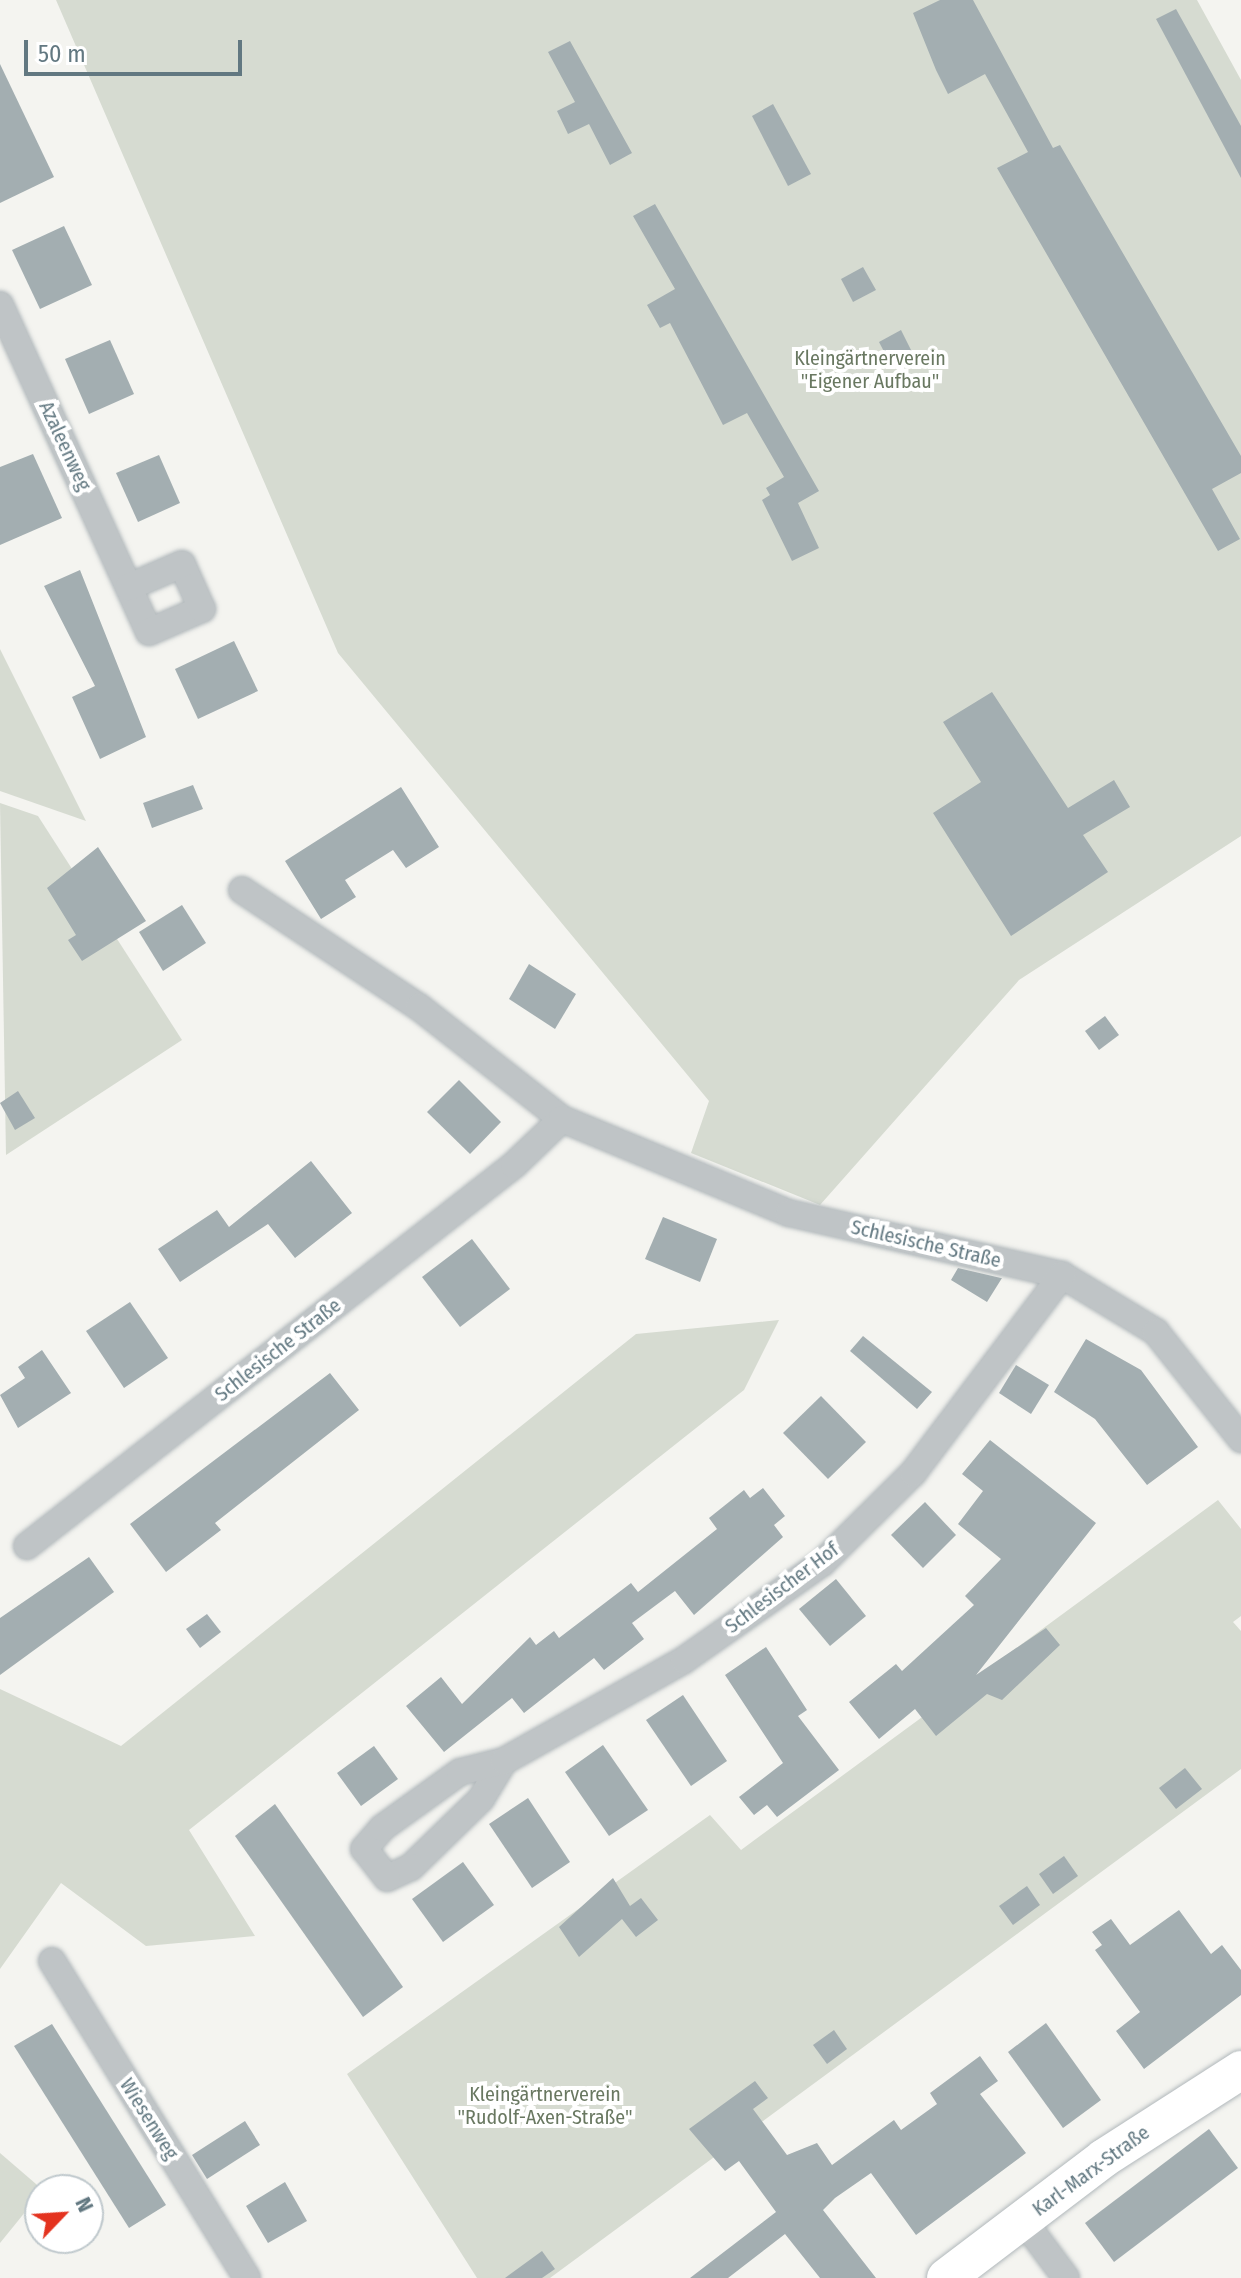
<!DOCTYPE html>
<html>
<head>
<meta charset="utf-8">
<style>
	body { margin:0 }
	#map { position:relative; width:1241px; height:2278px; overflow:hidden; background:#f4f4f0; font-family:"Fira Sans Condensed",sans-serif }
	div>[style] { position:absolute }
	.green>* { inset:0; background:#d6dbd1 }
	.building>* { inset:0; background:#a3aeb1 }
	.roads { filter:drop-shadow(0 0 2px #b1b8bb) drop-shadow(0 0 2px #b1b8bb) }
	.minor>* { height:26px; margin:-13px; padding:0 13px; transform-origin:13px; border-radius:13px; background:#bfc4c6 }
	.secondary>* { height:38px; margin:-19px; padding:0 19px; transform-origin:19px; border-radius:19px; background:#fff }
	span { translate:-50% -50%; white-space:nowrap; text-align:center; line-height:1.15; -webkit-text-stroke:8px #fff; paint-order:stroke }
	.park-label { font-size:20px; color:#697861 }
	.street-label { font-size:20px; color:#627881 }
	.north { position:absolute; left:24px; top:2174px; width:80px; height:80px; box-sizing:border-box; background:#fff; border:2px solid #c0c9cd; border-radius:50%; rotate:65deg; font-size:22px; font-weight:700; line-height:32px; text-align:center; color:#627881 }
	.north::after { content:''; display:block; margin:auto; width:28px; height:36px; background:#e4331f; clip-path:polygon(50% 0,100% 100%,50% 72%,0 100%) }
	.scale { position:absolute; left:24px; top:40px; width:218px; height:36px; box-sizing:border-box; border:4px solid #627881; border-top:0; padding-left:10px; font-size:24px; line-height:28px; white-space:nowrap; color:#627881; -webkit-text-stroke:6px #fff; paint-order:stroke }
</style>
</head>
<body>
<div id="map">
	<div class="green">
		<i style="clip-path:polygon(56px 0,1197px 0,1241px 80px,1241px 836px,1019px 980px,820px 1205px,691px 1153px,709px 1101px,338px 653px)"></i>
		<i style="clip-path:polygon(0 649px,86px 821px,0 791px)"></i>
		<i style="clip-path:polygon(0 803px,38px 816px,182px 1040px,6px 1155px)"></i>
		<i style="clip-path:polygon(779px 1320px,744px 1390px,189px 1830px,255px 1936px,146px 1946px,61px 1883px,0 1969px,0 1689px,121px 1746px,636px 1334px)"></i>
		<i style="clip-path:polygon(1218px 1500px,1241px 1529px,1241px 1616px,1233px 1622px,1241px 1631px,1241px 1769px,550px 2278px,477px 2278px,347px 2074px,710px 1815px,741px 1850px)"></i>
		<i style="clip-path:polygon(0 2153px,43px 2190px,0 2243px)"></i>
	</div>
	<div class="building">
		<i style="clip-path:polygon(940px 0,973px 0,1053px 148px,1060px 145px,1241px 456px,1241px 473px,1212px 489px,1240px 539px,1218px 551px,997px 168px,1028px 152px,985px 74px,948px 94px,936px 70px,913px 13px)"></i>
		<i style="clip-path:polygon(1176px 9px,1241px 126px,1241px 178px,1156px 19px)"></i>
		<i style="clip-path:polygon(570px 41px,632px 153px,610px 165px,589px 124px,568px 134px,557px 111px,575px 102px,548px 52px)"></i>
		<i style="clip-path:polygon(0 64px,54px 177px,0 203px)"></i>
		<i style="clip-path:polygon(773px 104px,811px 174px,788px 186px,752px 116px)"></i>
		<i style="clip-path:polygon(655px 204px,819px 491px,798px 503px,819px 548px,792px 561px,762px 500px,770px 495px,766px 488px,784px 477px,747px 413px,723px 425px,670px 323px,660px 328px,647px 305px,675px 289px,633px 216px)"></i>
		<i style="clip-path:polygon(64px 226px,92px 285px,40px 309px,12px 250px)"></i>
		<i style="clip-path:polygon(863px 267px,876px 290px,853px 302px,841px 279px)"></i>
		<i style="clip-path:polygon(901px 330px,913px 354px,891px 365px,879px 342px)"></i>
		<i style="clip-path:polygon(110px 340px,134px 394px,89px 414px,65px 359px)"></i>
		<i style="clip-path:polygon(33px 454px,62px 518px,0 545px,0 467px)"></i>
		<i style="clip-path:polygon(159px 455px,180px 503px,138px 522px,116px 473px)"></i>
		<i style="clip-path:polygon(80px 570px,146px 737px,100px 759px,72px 697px,95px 686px,44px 586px)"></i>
		<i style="clip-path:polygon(234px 641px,258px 691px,198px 719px,175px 669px)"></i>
		<i style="clip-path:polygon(992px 692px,1068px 808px,1114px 780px,1130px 807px,1083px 835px,1108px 872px,1011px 936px,933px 813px,981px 782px,943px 722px)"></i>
		<i style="clip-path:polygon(193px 785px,203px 809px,152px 828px,143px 803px)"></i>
		<i style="clip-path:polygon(401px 787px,439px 847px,406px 868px,393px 850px,345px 880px,356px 897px,321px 919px,285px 861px)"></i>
		<i style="clip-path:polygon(98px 847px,146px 921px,82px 961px,68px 940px,76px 935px,47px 888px)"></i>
		<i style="clip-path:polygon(182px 905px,206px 943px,163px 971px,139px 932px)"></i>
		<i style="clip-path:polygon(529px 964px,576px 994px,555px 1029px,509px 999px)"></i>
		<i style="clip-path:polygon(1105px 1016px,1119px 1035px,1099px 1050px,1085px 1031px)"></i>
		<i style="clip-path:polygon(459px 1080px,501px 1122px,470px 1154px,427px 1112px)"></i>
		<i style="clip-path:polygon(18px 1091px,35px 1118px,15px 1130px,0 1103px)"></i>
		<i style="clip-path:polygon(311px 1161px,352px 1213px,295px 1258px,268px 1224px,180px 1282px,158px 1249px,217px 1210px,229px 1227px)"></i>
		<i style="clip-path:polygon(663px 1217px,717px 1239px,700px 1282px,645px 1259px)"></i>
		<i style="clip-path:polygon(472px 1239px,510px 1289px,460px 1327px,422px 1277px)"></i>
		<i style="clip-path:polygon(958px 1268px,1001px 1278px,1002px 1278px,987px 1302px,951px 1280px)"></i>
		<i style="clip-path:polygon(130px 1302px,168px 1358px,124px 1388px,86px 1331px)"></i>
		<i style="clip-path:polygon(863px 1336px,932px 1392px,917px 1409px,850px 1351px)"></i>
		<i style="clip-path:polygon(1086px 1339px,1141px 1370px,1198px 1447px,1147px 1485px,1095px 1419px,1054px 1392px)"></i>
		<i style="clip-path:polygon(42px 1350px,71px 1393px,18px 1428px,0 1395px,25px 1378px,18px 1367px)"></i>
		<i style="clip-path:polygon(1016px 1365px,1049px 1385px,1031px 1414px,999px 1393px)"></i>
		<i style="clip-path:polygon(330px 1373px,359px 1410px,215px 1523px,221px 1530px,166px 1572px,130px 1524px)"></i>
		<i style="clip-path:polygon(821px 1396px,866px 1442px,828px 1479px,783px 1433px)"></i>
		<i style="clip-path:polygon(990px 1440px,1096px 1523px,976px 1675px,1046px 1628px,1060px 1645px,1002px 1700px,987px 1694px,936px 1736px,915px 1709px,879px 1739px,849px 1702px,896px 1664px,902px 1671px,974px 1605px,965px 1596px,1001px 1559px,958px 1524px,983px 1491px,962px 1474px)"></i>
		<i style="clip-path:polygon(763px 1488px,785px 1516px,774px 1525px,783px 1537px,694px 1615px,675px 1591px,632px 1623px,644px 1639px,604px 1670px,594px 1658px,524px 1713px,512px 1698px,444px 1752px,406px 1706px,441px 1677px,462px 1704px,530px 1637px,536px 1645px,554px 1631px,559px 1638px,631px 1583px,638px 1592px,717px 1529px,709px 1518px,744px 1490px,750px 1498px)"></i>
		<i style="clip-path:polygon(925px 1502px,956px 1535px,923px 1568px,891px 1535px)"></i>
		<i style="clip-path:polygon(89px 1557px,114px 1592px,0 1675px,0 1618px)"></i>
		<i style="clip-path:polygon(836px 1579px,866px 1616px,830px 1646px,799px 1609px)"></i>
		<i style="clip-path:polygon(207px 1614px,221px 1632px,200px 1648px,186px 1629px)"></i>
		<i style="clip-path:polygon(766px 1647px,807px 1710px,798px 1716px,839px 1770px,777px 1817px,767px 1805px,754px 1815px,739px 1797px,783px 1763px,725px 1675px)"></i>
		<i style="clip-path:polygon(683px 1695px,727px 1761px,691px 1786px,646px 1720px)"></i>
		<i style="clip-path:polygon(603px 1745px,648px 1810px,609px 1836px,565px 1772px)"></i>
		<i style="clip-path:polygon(374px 1746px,398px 1779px,361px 1806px,337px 1773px)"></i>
		<i style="clip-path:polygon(1185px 1768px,1202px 1789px,1176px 1809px,1159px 1788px)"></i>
		<i style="clip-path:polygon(528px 1798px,570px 1862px,532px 1888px,489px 1824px)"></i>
		<i style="clip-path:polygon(275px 1804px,403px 1987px,363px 2017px,235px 1836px)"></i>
		<i style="clip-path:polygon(1064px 1856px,1078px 1876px,1053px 1894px,1039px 1874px)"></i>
		<i style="clip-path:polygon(463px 1862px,494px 1905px,443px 1942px,412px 1899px)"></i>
		<i style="clip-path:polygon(613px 1878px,630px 1906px,641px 1898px,658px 1920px,636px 1937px,622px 1919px,579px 1957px,559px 1927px)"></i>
		<i style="clip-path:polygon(1027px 1886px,1040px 1905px,1013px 1925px,999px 1906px)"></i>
		<i style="clip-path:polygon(1179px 1910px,1211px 1954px,1222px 1945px,1241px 1970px,1241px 1995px,1144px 2069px,1116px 2031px,1140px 2012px,1095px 1950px,1102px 1945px,1092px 1932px,1111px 1919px,1130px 1945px)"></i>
		<i style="clip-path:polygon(1046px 2023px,1101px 2100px,1063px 2128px,1008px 2052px)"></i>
		<i style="clip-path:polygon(52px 2024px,166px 2205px,129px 2228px,14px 2046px)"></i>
		<i style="clip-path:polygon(834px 2030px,847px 2049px,827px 2064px,813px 2045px)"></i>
		<i style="clip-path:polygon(980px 2056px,998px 2081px,980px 2094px,1026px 2153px,916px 2235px,871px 2173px,835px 2198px,823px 2210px,876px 2278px,820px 2278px,785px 2234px,728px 2278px,690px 2278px,776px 2212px,739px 2161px,725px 2171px,689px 2129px,755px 2081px,768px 2098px,753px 2109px,787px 2155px,817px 2143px,832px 2165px,894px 2120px,901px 2130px,937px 2104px,930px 2093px)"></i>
		<i style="clip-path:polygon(245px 2121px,260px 2145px,207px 2179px,192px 2155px)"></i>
		<i style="clip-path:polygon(1209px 2129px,1238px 2168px,1114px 2262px,1085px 2223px)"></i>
		<i style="clip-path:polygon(285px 2182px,307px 2221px,268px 2243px,246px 2206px)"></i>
		<i style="clip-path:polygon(542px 2251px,555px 2269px,542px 2278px,505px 2278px)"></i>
	</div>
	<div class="roads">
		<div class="minor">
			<i style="left:0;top:305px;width:359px;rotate:65.5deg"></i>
			<i style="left:149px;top:632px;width:58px;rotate:-23.5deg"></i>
			<i style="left:202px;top:609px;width:49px;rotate:-114deg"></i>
			<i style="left:182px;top:564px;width:58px;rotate:156.5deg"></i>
			<i style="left:242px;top:890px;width:212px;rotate:33.5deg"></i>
			<i style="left:419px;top:1007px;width:182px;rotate:38.1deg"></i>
			<i style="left:27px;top:1546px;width:618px;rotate:-38.04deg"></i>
			<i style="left:514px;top:1165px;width:66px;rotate:-43.8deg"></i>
			<i style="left:562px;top:1119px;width:246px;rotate:22.5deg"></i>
			<i style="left:789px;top:1213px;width:280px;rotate:12.8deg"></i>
			<i style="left:1062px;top:1275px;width:110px;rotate:31.2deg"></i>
			<i style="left:1156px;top:1332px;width:137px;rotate:51.5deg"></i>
			<i style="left:504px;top:1761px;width:44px;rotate:121.2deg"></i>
			<i style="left:481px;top:1799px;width:98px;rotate:135.8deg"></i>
			<i style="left:411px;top:1867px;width:26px;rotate:155deg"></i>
			<i style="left:387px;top:1878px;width:37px;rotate:-128deg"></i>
			<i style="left:364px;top:1849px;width:28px;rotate:-49deg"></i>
			<i style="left:382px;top:1828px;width:96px;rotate:-35.7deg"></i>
			<i style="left:460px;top:1772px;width:45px;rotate:-14deg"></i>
			<i style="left:504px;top:1761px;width:206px;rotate:-29.3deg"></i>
			<i style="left:684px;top:1660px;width:169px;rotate:-35.1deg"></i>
			<i style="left:822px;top:1563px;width:128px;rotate:-44.7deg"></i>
			<i style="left:913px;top:1473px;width:248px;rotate:-53deg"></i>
			<i style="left:52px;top:1961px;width:372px;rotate:58.4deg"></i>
			<i style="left:1023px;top:2220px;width:72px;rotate:53.4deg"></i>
		</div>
		<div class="secondary">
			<i style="left:946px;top:2278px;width:198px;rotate:-37.2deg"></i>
			<i style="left:1104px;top:2158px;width:163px;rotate:-32.7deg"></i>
		</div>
	</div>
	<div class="park-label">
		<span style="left:870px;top:370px">Kleingärtnerverein<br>"Eigener Aufbau"</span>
		<span style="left:545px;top:2106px">Kleingärtnerverein<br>"Rudolf-Axen-Straße"</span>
	</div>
	<div class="street-label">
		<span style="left:65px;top:446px;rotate:65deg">Azaleenweg</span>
		<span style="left:926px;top:1244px;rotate:13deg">Schlesische Straße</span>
		<span style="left:278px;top:1350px;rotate:-38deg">Schlesische Straße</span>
		<span style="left:782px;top:1588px;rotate:-37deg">Schlesischer Hof</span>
		<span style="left:149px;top:2119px;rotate:58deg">Wiesenweg</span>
		<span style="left:1091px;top:2171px;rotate:-36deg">Karl-Marx-Straße</span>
	</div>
	<div class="north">N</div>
	<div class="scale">50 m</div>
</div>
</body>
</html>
